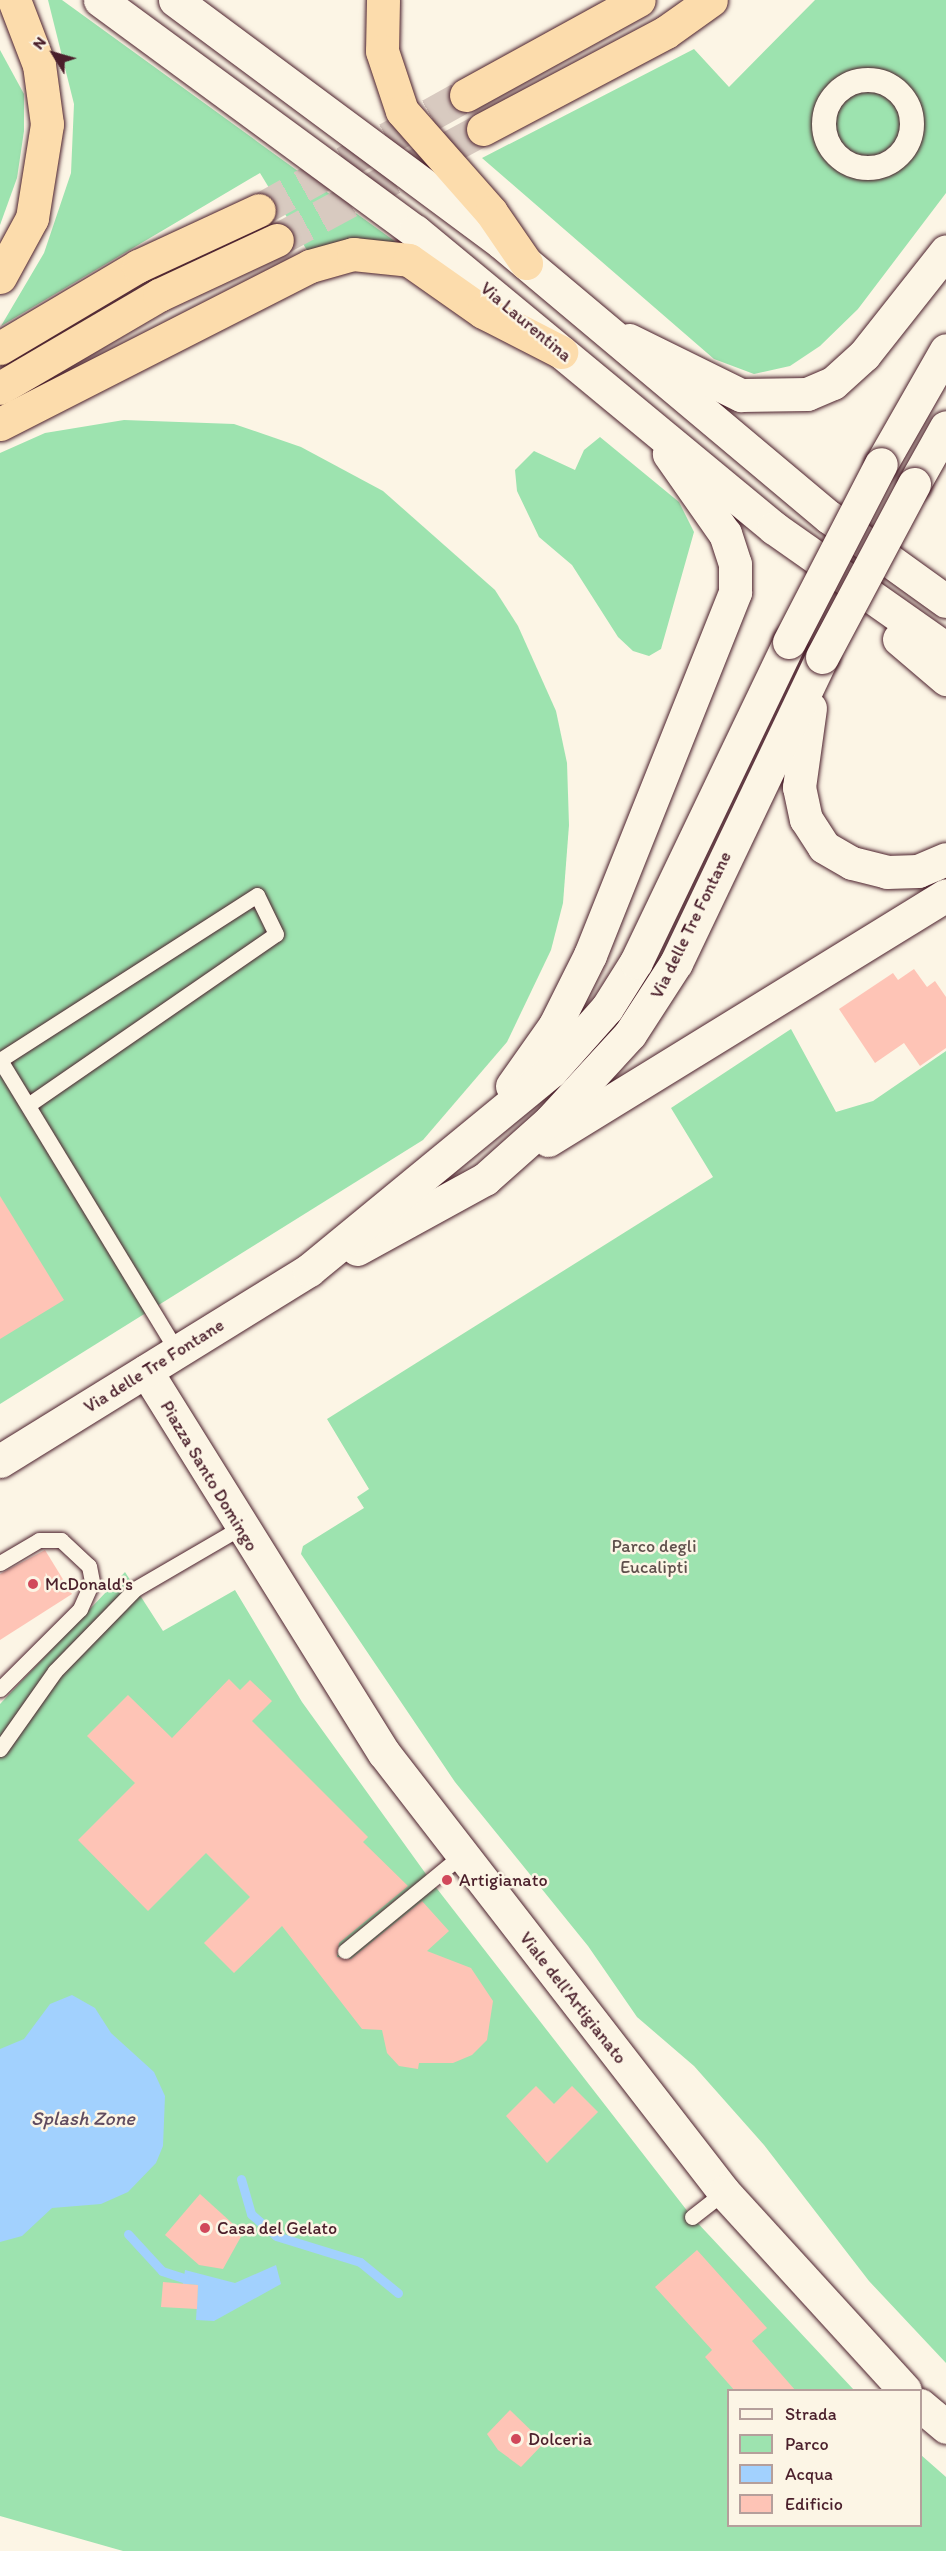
<!DOCTYPE html>
<html>
<head>
<meta charset="utf-8">
<style>
	body { margin:0 }
	#map { position:relative; width:946px; height:2551px; overflow:hidden; background:#fcf5e5; font-family:Itim,sans-serif }
	div>[style] { position:absolute }
	.green>* { inset:0; background:#9de3af }
	.water>* { inset:0; background:#a2d1fe }
	.stream>* { height:9px; margin:-4.5px; padding:0 4.5px; transform-origin:4.5px; border-radius:4.5px; background:#a2d1fe }
	.building>* { inset:0; background:#fec4b6 }
	.trunk-tunnel>* { height:33px; margin-top:-16.5px; transform-origin:0; background:repeating-linear-gradient(90deg,#d8cac0 0 33px,transparent 0 49px) }
	.roads { filter:drop-shadow(0 0 2px #4a1f2b) drop-shadow(0 0 2px #4a1f2b) }
	.service>* { height:15px; margin:-7.5px; padding:0 7.5px; transform-origin:7.5px; border-radius:7.5px; background:#fcf5e5 }
	.pedestrian>* { height:24px; margin:-12px; padding:0 12px; transform-origin:12px; border-radius:12px; background:#fcf5e5 }
	.pedestrian>.ring { margin:-12px; padding:0; box-sizing:content-box; background:none; border:24px solid #fcf5e5; border-radius:50% }
	.tertiary>* { height:33px; margin:-16.5px; padding:0 16.5px; transform-origin:16.5px; border-radius:16.5px; background:#fcf5e5 }
	.secondary>* { height:33px; margin:-16.5px; padding:0 16.5px; transform-origin:16.5px; border-radius:16.5px; background:#fcf5e5 }
	.trunk>* { height:33px; margin:-16.5px; padding:0 16.5px; transform-origin:16.5px; border-radius:16.5px; background:#fcdcac }
	.bridges { filter:drop-shadow(0 0 2px #4a1f2b) drop-shadow(0 0 2px #4a1f2b) }
	.secondary-bridge>* { height:33px; margin:-16.5px; padding:0 16.5px; transform-origin:16.5px; border-radius:16.5px; background:#fcf5e5 }
	.dots>* { width:16px; height:16px; translate:-50% -50%; box-sizing:border-box; border:3px solid #fcf5e5; border-radius:50% }
	span { translate:-50% -50%; white-space:nowrap; text-align:center; line-height:1.15; -webkit-text-stroke:5px #fcf5e5; paint-order:stroke }
	.street-label { font-size:18px; color:#4a1f2b }
	.park-label { font-size:18px; color:#5f504c }
	.poi-label { font-size:18px; color:#4a1f2b }
	.left { translate:0 -50%; text-align:left }
	.water-label { font-size:20px; color:#604c60; font-style:italic }
	.legend { position:absolute; left:727px; top:2389px; width:195px; height:138px; box-sizing:border-box; background:#fcf5e5; border:2px solid #b59f9b; margin:0; padding:8px 10px; list-style:none; font-size:18px; color:#4a1f2b }
	.legend li { display:flex; align-items:center; gap:12px; height:30px }
	.legend b { width:30px; border:2px solid #b59f9b }
	.north { position:absolute; left:24px; top:24px; width:60px; height:60px; -webkit-text-stroke:4px #fcf5e5; paint-order:stroke; rotate:307deg; font-size:16px; font-weight:700; line-height:24px; text-align:center; color:#4a1f2b }
	.north::after { content:''; display:block; margin:auto; width:21px; height:27px; background:#4a1f2b; clip-path:polygon(50% 0,100% 100%,50% 72%,0 100%) }
</style>
</head>
<body>
<div id="map">
	<div class="green">
		<i style="clip-path:polygon(48px 0,62px 0,400px 245px,308px 252px,260px 173px,1px 326px,44px 253px,71px 173px,74px 104px)"></i>
		<i style="clip-path:polygon(815px 0,946px 0,946px 193px,858px 309px,820px 346px,790px 366px,754px 374px,714px 359px,482px 158px,694px 49px,729px 87px)"></i>
		<i style="clip-path:polygon(0 50px,24px 94px,24px 131px,17px 178px,0 225px)"></i>
		<i style="clip-path:polygon(124px 420px,234px 424px,301px 447px,383px 491px,495px 590px,518px 626px,556px 711px,567px 763px,569px 825px,563px 903px,551px 950px,507px 1042px,423px 1140px,0 1404px,0 453px,45px 433px)"></i>
		<i style="clip-path:polygon(600px 437px,679px 502px,694px 532px,661px 649px,649px 656px,633px 651px,618px 637px,572px 565px,539px 537px,517px 491px,515px 470px,534px 451px,575px 470px,584px 450px)"></i>
		<i style="clip-path:polygon(791px 1029px,836px 1112px,873px 1101px,946px 1051px,946px 2363px,869px 2281px,764px 2145px,694px 2066px,637px 2017px,588px 1946px,455px 1782px,301px 1554px,303px 1546px,364px 1508px,357px 1497px,369px 1489px,327px 1419px,713px 1177px,671px 1108px)"></i>
		<i style="clip-path:polygon(125px 1572px,163px 1631px,235px 1590px,302px 1702px,431px 1881px,692px 2217px,854px 2390px,728px 2390px,728px 2526px,920px 2526px,921px 2455px,946px 2477px,946px 2551px,123px 2551px,0 2516px,0 1704px)"></i>
	</div>
	<div class="water">
		<i style="clip-path:polygon(72px 1995px,95px 2008px,111px 2033px,154px 2072px,165px 2096px,163px 2146px,156px 2163px,128px 2192px,101px 2204px,52px 2208px,22px 2236px,0 2242px,0 2049px,24px 2039px,50px 2004px)"></i>
		<i style="clip-path:polygon(276px 2265px,281px 2284px,214px 2321px,196px 2320px,198px 2285px,183px 2284px,185px 2270px,235px 2283px)"></i>
	</div>
	<div class="stream">
		<i style="left:241px;top:2179px;width:36px;rotate:74deg"></i>
		<i style="left:251px;top:2214px;width:33px;rotate:41deg"></i>
		<i style="left:276px;top:2236px;width:88px;rotate:17.2deg"></i>
		<i style="left:360px;top:2262px;width:49px;rotate:39.2deg"></i>
		<i style="left:128px;top:2234px;width:50px;rotate:47.4deg"></i>
		<i style="left:162px;top:2271px;width:23px;rotate:18deg"></i>
	</div>
	<div class="building">
		<i style="clip-path:polygon(914px 969px,927px 987px,935px 981px,946px 997px,946px 1048px,920px 1066px,904px 1043px,875px 1063px,839px 1009px,893px 973px,898px 980px)"></i>
		<i style="clip-path:polygon(0 1196px,64px 1300px,0 1339px)"></i>
		<i style="clip-path:polygon(45px 1550px,72px 1594px,0 1640px,0 1574px)"></i>
		<i style="clip-path:polygon(229px 1679px,240px 1690px,250px 1680px,272px 1701px,252px 1721px,368px 1837px,363px 1842px,408px 1886px,339px 1943px,337px 1957px,351px 1959px,422px 1901px,449px 1931px,427px 1951px,471px 1968px,493px 2001px,487px 2040px,472px 2055px,453px 2063px,419px 2063px,418px 2069px,399px 2066px,387px 2053px,382px 2030px,362px 2029px,282px 1926px,234px 1973px,204px 1943px,250px 1897px,206px 1853px,148px 1911px,78px 1840px,135px 1783px,87px 1736px,128px 1695px,172px 1738px)"></i>
		<i style="clip-path:polygon(536px 2086px,554px 2104px,572px 2086px,598px 2112px,547px 2163px,506px 2116px)"></i>
		<i style="clip-path:polygon(200px 2194px,243px 2233px,223px 2269px,199px 2265px,165px 2235px)"></i>
		<i style="clip-path:polygon(697px 2250px,767px 2328px,752px 2341px,796px 2391px,735px 2391px,705px 2357px,712px 2350px,655px 2287px)"></i>
		<i style="clip-path:polygon(163px 2282px,198px 2285px,197px 2309px,161px 2307px)"></i>
		<i style="clip-path:polygon(510px 2410px,544px 2443px,521px 2467px,498px 2450px,487px 2434px)"></i>
	</div>
	<div class="trunk-tunnel">
		<i style="left:259px;top:210px;width:237px;rotate:-29.1deg"></i>
		<i style="left:277px;top:240px;width:234px;rotate:-28.3deg"></i>
	</div>
	<div class="roads">
		<div class="service">
			<i style="left:28px;top:1105px;width:301px;rotate:-34.6deg"></i>
			<i style="left:276px;top:934px;width:43px;rotate:-116deg"></i>
			<i style="left:257px;top:895px;width:305px;rotate:147.3deg"></i>
			<i style="left:0;top:1060px;width:341px;rotate:58.7deg"></i>
			<i style="left:0;top:1563px;width:45px;rotate:-30.5deg"></i>
			<i style="left:39px;top:1540px;width:22px"></i>
			<i style="left:61px;top:1540px;width:38px;rotate:43deg"></i>
			<i style="left:89px;top:1566px;width:16px;rotate:79deg"></i>
			<i style="left:92px;top:1582px;width:30px;rotate:114deg"></i>
			<i style="left:80px;top:1609px;width:113px;rotate:135deg"></i>
			<i style="left:0;top:1749px;width:95px;rotate:-54.8deg"></i>
			<i style="left:55px;top:1671px;width:115px;rotate:-45.7deg"></i>
			<i style="left:135px;top:1589px;width:121px;rotate:-30.2deg"></i>
			<i style="left:345px;top:1951px;width:151px;rotate:-39.4deg"></i>
			<i style="left:692px;top:2217px;width:41px;rotate:-38deg"></i>
		</div>
		<div class="pedestrian">
			<i class="ring" style="left:824px;top:80px;width:64px;height:64px"></i>
		</div>
		<div class="tertiary">
			<i style="left:146px;top:1371px;width:450px;rotate:58.1deg"></i>
			<i style="left:384px;top:1753px;width:555px;rotate:52.24deg"></i>
			<i style="left:724px;top:2192px;width:268px;rotate:47.6deg"></i>
			<i style="left:920px;top:2405px;width:34px;rotate:40deg"></i>
		</div>
		<div class="secondary">
			<i style="left:100px;top:0;width:391px;rotate:36.3deg"></i>
			<i style="left:415px;top:231px;width:466px;rotate:39.6deg"></i>
			<i style="left:774px;top:528px;width:210px;rotate:35.1deg"></i>
			<i style="left:175px;top:0;width:406px;rotate:36.6deg"></i>
			<i style="left:501px;top:242px;width:428px;rotate:40deg"></i>
			<i style="left:829px;top:517px;width:144px;rotate:35.7deg"></i>
			<i style="left:629px;top:340px;width:125px;rotate:26.2deg"></i>
			<i style="left:741px;top:395px;width:66px;rotate:-0.9deg"></i>
			<i style="left:807px;top:394px;width:28px;rotate:-23deg"></i>
			<i style="left:833px;top:383px;width:42px;rotate:-42.1deg"></i>
			<i style="left:864px;top:355px;width:132px;rotate:-51.7deg"></i>
			<i style="left:881px;top:464px;width:131px;rotate:-60.3deg"></i>
			<i style="left:914px;top:484px;width:65px;rotate:-60.7deg"></i>
			<i style="left:899px;top:639px;width:62px;rotate:40.4deg"></i>
			<i style="left:810px;top:708px;width:80px;rotate:97.9deg"></i>
			<i style="left:799px;top:787px;width:33px;rotate:78deg"></i>
			<i style="left:806px;top:819px;width:33px;rotate:57deg"></i>
			<i style="left:824px;top:847px;width:32px;rotate:30deg"></i>
			<i style="left:852px;top:863px;width:36px;rotate:14deg"></i>
			<i style="left:887px;top:872px;width:31px;rotate:-2deg"></i>
			<i style="left:918px;top:871px;width:30px;rotate:-23deg"></i>
			<i style="left:512px;top:1086px;width:75px;rotate:-54.8deg"></i>
			<i style="left:555px;top:1025px;width:78px;rotate:-63.4deg"></i>
			<i style="left:590px;top:955px;width:391px;rotate:-68.2deg"></i>
			<i style="left:735px;top:592px;width:28px;rotate:-90deg"></i>
			<i style="left:735px;top:564px;width:32px;rotate:-108deg"></i>
			<i style="left:725px;top:534px;width:98px;rotate:-125deg"></i>
			<i style="left:548px;top:1140px;width:467px;rotate:-31.6deg"></i>
			<i style="left:357px;top:1249px;width:146px;rotate:-28.7deg"></i>
			<i style="left:485px;top:1179px;width:87px;rotate:-41.7deg"></i>
			<i style="left:550px;top:1121px;width:118px;rotate:-47.4deg"></i>
			<i style="left:630px;top:1034px;width:85px;rotate:-57.1deg"></i>
			<i style="left:676px;top:963px;width:339px;rotate:-64.5deg"></i>
			<i style="left:0;top:1461px;width:363px;rotate:-31.7deg"></i>
			<i style="left:309px;top:1270px;width:313px;rotate:-39.4deg"></i>
			<i style="left:551px;top:1071px;width:84px;rotate:-48.4deg"></i>
			<i style="left:607px;top:1008px;width:54px;rotate:-57.8deg"></i>
			<i style="left:636px;top:962px;width:355px;rotate:-64.4deg"></i>
		</div>
		<div class="trunk">
			<i style="left:383px;top:0;width:51px;rotate:91.1deg"></i>
			<i style="left:382px;top:51px;width:63px;rotate:71.6deg"></i>
			<i style="left:402px;top:111px;width:135px;rotate:48.6deg"></i>
			<i style="left:491px;top:212px;width:62px;rotate:55.5deg"></i>
			<i style="left:466px;top:95px;width:197px;rotate:-28.8deg"></i>
			<i style="left:483px;top:129px;width:207px;rotate:-27.9deg"></i>
			<i style="left:666px;top:32px;width:55px;rotate:-35.4deg"></i>
			<i style="left:0;top:277px;width:67px;rotate:-61.5deg"></i>
			<i style="left:32px;top:218px;width:95px;rotate:-80.9deg"></i>
			<i style="left:47px;top:124px;width:60px;rotate:-97.7deg"></i>
			<i style="left:39px;top:65px;width:70px;rotate:-111deg"></i>
			<i style="left:0;top:348px;width:161px;rotate:-30.7deg"></i>
			<i style="left:138px;top:266px;width:133px;rotate:-24.8deg"></i>
			<i style="left:0;top:388px;width:184px;rotate:-30.3deg"></i>
			<i style="left:159px;top:295px;width:130px;rotate:-25deg"></i>
			<i style="left:0;top:424px;width:348px;rotate:-27deg"></i>
			<i style="left:310px;top:266px;width:45px;rotate:-15.6deg"></i>
			<i style="left:353px;top:254px;width:56px;rotate:6.1deg"></i>
			<i style="left:409px;top:260px;width:90px;rotate:35.1deg"></i>
			<i style="left:483px;top:312px;width:88px;rotate:27.1deg"></i>
		</div>
	</div>
	<div class="bridges">
		<div class="secondary-bridge">
			<i style="left:789px;top:642px;width:200px;rotate:-62.7deg"></i>
			<i style="left:822px;top:657px;width:196px;rotate:-62deg"></i>
		</div>
	</div>
	<div class="dots">
		<i style="left:33px;top:1584px;background:#d1495b"></i>
		<i style="left:447px;top:1880px;background:#d1495b"></i>
		<i style="left:205px;top:2228px;background:#d1495b"></i>
		<i style="left:516px;top:2439px;background:#d1495b"></i>
	</div>
	<div class="street-label">
		<span style="left:526px;top:322px;rotate:40deg">Via Laurentina</span>
		<span style="left:691px;top:925px;rotate:-64deg">Via delle Tre Fontane</span>
		<span style="left:154px;top:1366px;rotate:-32deg">Via delle Tre Fontane</span>
		<span style="left:209px;top:1476px;rotate:59deg">Piazza Santo Domingo</span>
		<span style="left:573px;top:1998px;rotate:52deg">Viale dell'Artigianato</span>
	</div>
	<div class="park-label">
		<span style="left:654px;top:1557px">Parco degli<br>Eucalipti</span>
	</div>
	<div class="poi-label">
		<span class="left" style="left:45px;top:1584px">McDonald's</span>
		<span class="left" style="left:459px;top:1880px">Artigianato</span>
		<span class="left" style="left:217px;top:2228px">Casa del Gelato</span>
		<span class="left" style="left:528px;top:2439px">Dolceria</span>
	</div>
	<div class="water-label">
		<span style="left:83px;top:2118px">Splash Zone</span>
	</div>
	<ul class="legend">
	<li><b style="height:8px;background:#fcf5e5"></b>Strada</li>
	<li><b style="height:16px;background:#9de3af"></b>Parco</li>
	<li><b style="height:16px;background:#a2d1fe"></b>Acqua</li>
	<li><b style="height:16px;background:#fec4b6"></b>Edificio</li>
	</ul>
	<div class="north">N</div>
</div>
</body>
</html>
